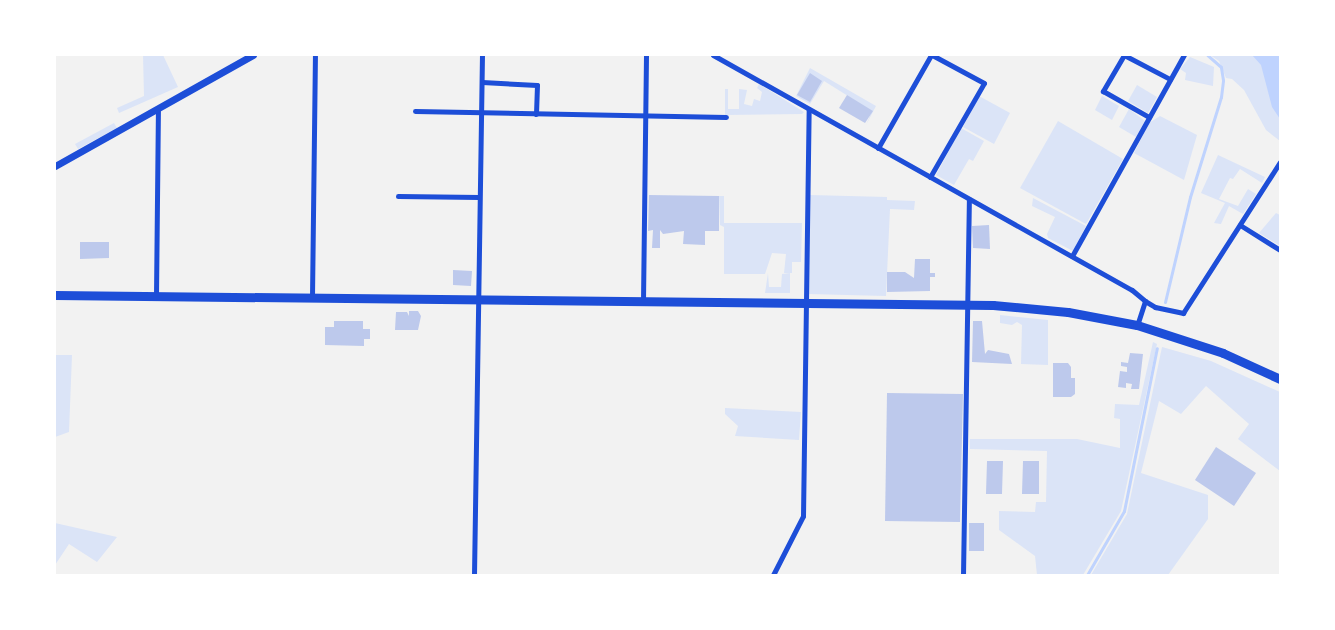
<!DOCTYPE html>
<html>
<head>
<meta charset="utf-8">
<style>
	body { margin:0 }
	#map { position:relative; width:1335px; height:630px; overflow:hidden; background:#f2f2f2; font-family:"Sofia Sans Condensed",sans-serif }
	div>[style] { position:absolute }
	.green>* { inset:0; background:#dbe4f7 }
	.water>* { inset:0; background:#bfd3fe }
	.stream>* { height:3px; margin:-1.5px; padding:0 1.5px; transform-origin:1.5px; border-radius:1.5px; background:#bfd3fe }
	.building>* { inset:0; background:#bdc9ec }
	.minor>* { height:5px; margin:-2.5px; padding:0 2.5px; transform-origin:2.5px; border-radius:2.5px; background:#1d4ed8 }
	.tertiary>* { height:7px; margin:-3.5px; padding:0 3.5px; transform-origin:3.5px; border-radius:3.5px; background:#1d4ed8 }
	.primary>* { height:9px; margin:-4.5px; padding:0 4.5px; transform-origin:4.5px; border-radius:4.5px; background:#1d4ed8 }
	span { translate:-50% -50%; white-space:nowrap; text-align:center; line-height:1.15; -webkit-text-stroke:4.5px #fff; paint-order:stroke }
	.frame { position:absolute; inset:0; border:56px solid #fff; pointer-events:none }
</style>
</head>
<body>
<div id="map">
	<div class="green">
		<i style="clip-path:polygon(143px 55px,163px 55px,178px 87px,119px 113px,117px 108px,144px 96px)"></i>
		<i style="clip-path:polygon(1210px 55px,1280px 55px,1280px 141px,1266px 130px,1244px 90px,1232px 79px,1226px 78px,1219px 61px)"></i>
		<i style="clip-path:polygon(1190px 57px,1214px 67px,1213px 86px,1185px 80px,1186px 73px,1180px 69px)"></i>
		<i style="clip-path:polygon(810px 68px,876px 106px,866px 125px,872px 111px,824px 81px,810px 104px,796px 96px)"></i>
		<i style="clip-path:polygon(759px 84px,804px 112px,802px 114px,725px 115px,725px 89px,728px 89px,728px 109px,739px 109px,739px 89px,747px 90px,744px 104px,752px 106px,754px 99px,760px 101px,762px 92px,757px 88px)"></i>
		<i style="clip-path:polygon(1137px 85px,1157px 97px,1148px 113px,1128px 101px)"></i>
		<i style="clip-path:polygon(979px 96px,1010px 113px,994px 144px,963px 127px)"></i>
		<i style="clip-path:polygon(1102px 96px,1119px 106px,1112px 120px,1095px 110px)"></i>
		<i style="clip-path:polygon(1129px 109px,1145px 121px,1136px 137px,1119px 127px)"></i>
		<i style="clip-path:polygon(1160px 116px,1197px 135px,1184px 180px,1134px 153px,1149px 123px)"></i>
		<i style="clip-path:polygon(1058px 121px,1123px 159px,1086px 224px,1020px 188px)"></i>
		<i style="clip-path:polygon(114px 123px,117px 128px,78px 149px,75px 144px)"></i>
		<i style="clip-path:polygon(961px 128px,984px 141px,973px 161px,969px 159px,954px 185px,936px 175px)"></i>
		<i style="clip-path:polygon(1218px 155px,1265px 177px,1262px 183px,1240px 169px,1233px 179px,1230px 178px,1219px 199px,1238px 206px,1248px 189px,1256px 194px,1243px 214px,1229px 206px,1221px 224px,1214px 223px,1225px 203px,1201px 193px)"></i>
		<i style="clip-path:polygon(810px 195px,887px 197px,887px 200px,915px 201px,914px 210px,890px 209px,886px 296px,808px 294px)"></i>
		<i style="clip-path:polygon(719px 196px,724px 196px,724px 223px,802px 223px,801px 262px,792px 262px,792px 273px,784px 273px,786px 254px,772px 253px,765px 274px,724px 274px,724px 227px,720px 225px)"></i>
		<i style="clip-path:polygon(1033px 198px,1086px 226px,1073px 251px,1048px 238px,1047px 234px,1055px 217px,1032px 206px)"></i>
		<i style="clip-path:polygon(1276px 213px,1280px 215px,1280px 246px,1259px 233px)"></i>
		<i style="clip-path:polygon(768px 273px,769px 287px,781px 287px,782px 274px,790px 273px,790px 293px,765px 293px)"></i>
		<i style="clip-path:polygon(1000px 315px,1048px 320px,1048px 365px,1021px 364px,1022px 325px,1017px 322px,1012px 325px,1000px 323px)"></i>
		<i style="clip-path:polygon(1153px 342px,1157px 344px,1121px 511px,1083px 575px,1037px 575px,1035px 556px,999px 530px,999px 511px,1035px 512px,1036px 502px,1046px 502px,1047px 451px,970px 449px,970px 439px,1077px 439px,1120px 448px,1120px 419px,1114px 418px,1115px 404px,1139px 405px)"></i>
		<i style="clip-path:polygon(1162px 347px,1211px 361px,1280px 392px,1280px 471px,1238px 439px,1249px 424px,1206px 386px,1181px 414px,1159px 401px,1141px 473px,1208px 495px,1208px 519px,1168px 575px,1091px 575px,1127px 514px)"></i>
		<i style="clip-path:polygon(55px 355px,72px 355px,69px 432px,55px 437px)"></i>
		<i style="clip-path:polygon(725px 408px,801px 412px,799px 440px,735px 436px,738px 426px,725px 414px)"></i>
		<i style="clip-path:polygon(55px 523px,117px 537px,97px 562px,69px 544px,55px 565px)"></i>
	</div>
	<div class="water">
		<i style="clip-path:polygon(1252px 55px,1280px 55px,1280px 119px,1272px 107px,1261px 65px)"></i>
	</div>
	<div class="stream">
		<i style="left:1165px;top:302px;width:108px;rotate:-76.6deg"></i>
		<i style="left:1190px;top:197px;width:105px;rotate:-72.8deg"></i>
		<i style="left:1221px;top:97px;width:17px;rotate:-83deg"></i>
		<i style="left:1223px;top:80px;width:13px;rotate:-99deg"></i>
		<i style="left:1221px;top:67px;width:18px;rotate:-139deg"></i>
		<i style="left:1087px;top:575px;width:74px;rotate:-60deg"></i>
		<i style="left:1124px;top:511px;width:166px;rotate:-78.6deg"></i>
	</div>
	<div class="building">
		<i style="clip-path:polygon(810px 73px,822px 81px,810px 102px,797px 95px)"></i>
		<i style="clip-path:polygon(847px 95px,873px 111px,865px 123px,839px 108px)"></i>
		<i style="clip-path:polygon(649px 195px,719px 196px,719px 231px,705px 231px,705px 245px,683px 244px,684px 231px,663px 234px,660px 230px,660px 248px,652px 248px,653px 230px,648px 231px)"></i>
		<i style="clip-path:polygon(989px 225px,990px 249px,973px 248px,972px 226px)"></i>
		<i style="clip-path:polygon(80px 242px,109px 242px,109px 258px,80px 259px)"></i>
		<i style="clip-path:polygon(915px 259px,930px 259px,930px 273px,935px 273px,935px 277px,930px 277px,930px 291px,887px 292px,887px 272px,905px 272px,914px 278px)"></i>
		<i style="clip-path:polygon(453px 270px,472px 271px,471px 286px,453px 285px)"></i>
		<i style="clip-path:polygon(409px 311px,418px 311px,421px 316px,418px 330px,395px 330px,396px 312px,407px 312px,409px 316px)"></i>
		<i style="clip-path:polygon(334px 321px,363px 321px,363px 329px,370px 329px,370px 339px,364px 339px,364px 346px,325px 345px,325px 327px,334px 327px)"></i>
		<i style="clip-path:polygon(973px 321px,982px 321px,985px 354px,988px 350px,1009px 354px,1012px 364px,972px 362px)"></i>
		<i style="clip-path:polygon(1130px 353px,1143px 354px,1139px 389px,1131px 389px,1132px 384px,1126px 383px,1126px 388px,1118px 387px,1120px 371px,1127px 372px,1127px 367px,1121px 366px,1121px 362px,1128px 363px)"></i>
		<i style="clip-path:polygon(1053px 363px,1068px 363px,1071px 367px,1071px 378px,1075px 378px,1075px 394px,1071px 397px,1053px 397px)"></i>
		<i style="clip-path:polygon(887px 393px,963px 394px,960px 522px,885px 521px)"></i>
		<i style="clip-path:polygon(1216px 447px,1256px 473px,1234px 506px,1195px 480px)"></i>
		<i style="clip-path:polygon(987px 461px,1003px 461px,1002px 494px,986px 494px)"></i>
		<i style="clip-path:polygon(1023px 461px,1039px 461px,1039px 494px,1022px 494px)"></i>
		<i style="clip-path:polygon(969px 523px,984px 523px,984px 551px,969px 551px)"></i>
	</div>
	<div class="minor">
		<i style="left:713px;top:55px;width:480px;rotate:29.3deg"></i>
		<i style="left:1132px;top:290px;width:17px;rotate:40deg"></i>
		<i style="left:1145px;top:301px;width:25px;rotate:108deg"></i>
		<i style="left:1124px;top:55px;width:42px;rotate:120.3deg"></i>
		<i style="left:1103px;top:91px;width:53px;rotate:29.5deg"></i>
		<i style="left:1124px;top:55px;width:52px;rotate:27.6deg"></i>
		<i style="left:482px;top:82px;width:55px;rotate:3.1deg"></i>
		<i style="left:537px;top:85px;width:29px;rotate:92deg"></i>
		<i style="left:415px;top:111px;width:311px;rotate:1.1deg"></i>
		<i style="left:878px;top:148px;width:107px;rotate:-60.3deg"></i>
		<i style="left:930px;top:177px;width:108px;rotate:-60.1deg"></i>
		<i style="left:984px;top:83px;width:59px;rotate:-151.7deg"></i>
		<i style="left:398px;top:196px;width:81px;rotate:0.7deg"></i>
		<i style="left:1240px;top:225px;width:47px;rotate:32deg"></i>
		<i style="left:1072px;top:256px;width:230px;rotate:-60.9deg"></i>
		<i style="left:156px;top:295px;width:184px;rotate:-89.4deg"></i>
		<i style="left:312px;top:297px;width:242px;rotate:-89.3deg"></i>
		<i style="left:643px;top:301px;width:246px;rotate:-89.3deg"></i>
		<i style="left:1145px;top:301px;width:12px;rotate:31deg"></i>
		<i style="left:1155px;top:307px;width:29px;rotate:12deg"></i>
		<i style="left:1183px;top:313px;width:179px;rotate:-57.3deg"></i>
		<i style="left:474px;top:575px;width:520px;rotate:-89.12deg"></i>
		<i style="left:773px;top:575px;width:66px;rotate:-63deg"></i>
		<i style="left:803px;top:516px;width:407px;rotate:-89.2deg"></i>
		<i style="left:963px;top:575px;width:376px;rotate:-89.1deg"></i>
	</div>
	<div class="tertiary">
		<i style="left:55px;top:166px;width:227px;rotate:-29.3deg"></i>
	</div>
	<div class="primary">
		<i style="left:55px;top:295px;width:938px;rotate:0.61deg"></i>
		<i style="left:993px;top:305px;width:75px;rotate:5.3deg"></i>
		<i style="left:1068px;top:312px;width:70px;rotate:10.7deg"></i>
		<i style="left:1137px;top:325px;width:90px;rotate:18deg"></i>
		<i style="left:1223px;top:353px;width:63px;rotate:24.5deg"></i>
	</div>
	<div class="frame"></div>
</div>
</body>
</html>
